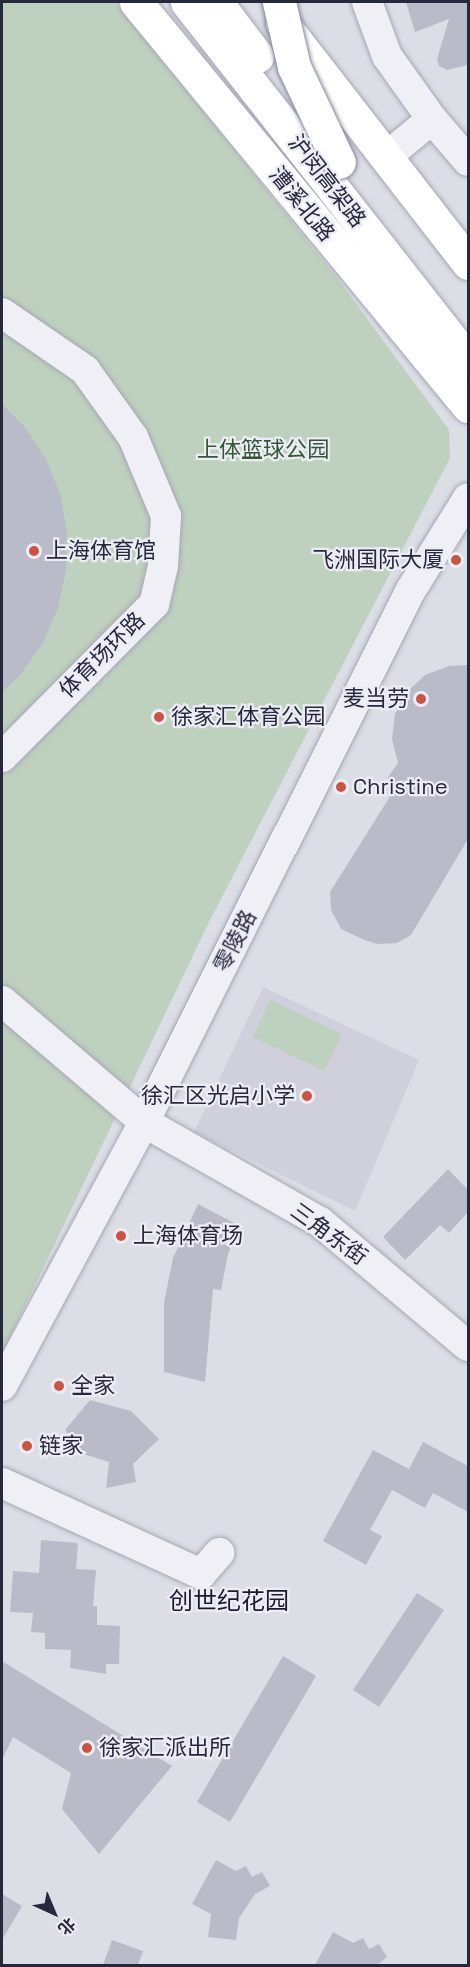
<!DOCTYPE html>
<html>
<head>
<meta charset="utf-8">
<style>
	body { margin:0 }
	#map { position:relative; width:470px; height:1967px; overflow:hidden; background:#dcdee6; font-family:"Space Grotesk","Noto Sans SC",sans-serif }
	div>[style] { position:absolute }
	.built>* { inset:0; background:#cfd0db }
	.green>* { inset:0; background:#bed0be }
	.building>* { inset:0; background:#babbc9 }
	.roads { filter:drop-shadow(0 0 2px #a5a7b3) drop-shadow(0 0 2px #a5a7b3) }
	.minor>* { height:30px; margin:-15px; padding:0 15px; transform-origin:15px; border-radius:15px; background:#efeff5 }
	.major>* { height:33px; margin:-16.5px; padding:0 16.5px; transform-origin:16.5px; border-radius:16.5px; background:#fff }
	.highway>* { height:33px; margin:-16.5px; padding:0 16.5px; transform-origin:16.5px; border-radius:16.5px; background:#fff }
	.bridges { filter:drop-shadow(0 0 2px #84879d) drop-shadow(0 0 2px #84879d) }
	.highway-bridge>* { height:33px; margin:-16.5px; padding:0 16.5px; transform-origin:16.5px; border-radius:16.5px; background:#fff }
	.dots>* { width:16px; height:16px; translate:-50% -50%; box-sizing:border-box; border:3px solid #ecedf4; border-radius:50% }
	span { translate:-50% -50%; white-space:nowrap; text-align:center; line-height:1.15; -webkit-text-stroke:4.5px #ecedf4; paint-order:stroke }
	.street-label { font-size:22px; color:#26283c }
	.park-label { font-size:22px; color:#345837 }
	.poi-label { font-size:22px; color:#26283c }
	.left { translate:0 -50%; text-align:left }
	.right { translate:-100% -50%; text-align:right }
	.neighbourhood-label { font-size:24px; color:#191a2d }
	.frame { position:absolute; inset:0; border:3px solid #26283c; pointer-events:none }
	.north { position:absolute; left:24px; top:1883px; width:60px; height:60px; -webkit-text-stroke:4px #ecedf4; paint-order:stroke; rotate:136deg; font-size:16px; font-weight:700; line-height:24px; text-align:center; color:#26283c }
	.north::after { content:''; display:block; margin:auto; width:21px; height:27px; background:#26283c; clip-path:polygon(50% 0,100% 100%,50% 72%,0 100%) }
</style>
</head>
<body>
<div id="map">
	<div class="built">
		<i style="clip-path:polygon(263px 987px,419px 1060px,355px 1211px,194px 1132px)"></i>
	</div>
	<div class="green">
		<i style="clip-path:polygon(2px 2px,115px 2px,335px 275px,449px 430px,450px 458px,210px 920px,2px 1354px)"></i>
		<i style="clip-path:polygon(270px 1000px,342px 1034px,324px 1071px,253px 1037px)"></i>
	</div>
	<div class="building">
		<i style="clip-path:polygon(406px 2px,468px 2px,468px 65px,447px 70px,439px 66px,437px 59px,449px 19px,415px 32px)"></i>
		<i style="clip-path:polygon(2px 404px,25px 427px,46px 459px,60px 494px,67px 532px,66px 571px,58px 608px,43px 643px,20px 675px,2px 692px)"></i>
		<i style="clip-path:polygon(468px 665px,468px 839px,411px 935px,397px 943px,377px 944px,362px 939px,341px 929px,331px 910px,330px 892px,389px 798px,388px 777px,398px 763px,392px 739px,395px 714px,407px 692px,425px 675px,449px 666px)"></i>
		<i style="clip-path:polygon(448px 1169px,468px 1190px,468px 1212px,449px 1233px,440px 1225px,405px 1260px,383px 1237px)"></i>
		<i style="clip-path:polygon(198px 1204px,240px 1226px,228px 1254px,221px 1290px,213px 1289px,205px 1382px,164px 1372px,164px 1303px,173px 1258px)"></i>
		<i style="clip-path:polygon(90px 1400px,131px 1411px,159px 1439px,133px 1464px,136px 1482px,106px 1488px,109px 1462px,84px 1454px,65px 1430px)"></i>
		<i style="clip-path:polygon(423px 1442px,468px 1466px,468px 1512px,433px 1493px,425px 1508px,392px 1490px,370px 1530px,382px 1536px,366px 1565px,323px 1541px,373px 1450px,409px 1469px)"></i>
		<i style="clip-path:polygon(41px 1540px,78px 1543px,76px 1569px,96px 1570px,93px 1606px,97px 1606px,97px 1625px,120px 1626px,119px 1664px,106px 1664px,106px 1674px,70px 1668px,71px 1650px,45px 1649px,45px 1633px,31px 1632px,33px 1613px,10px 1612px,13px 1571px,39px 1573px)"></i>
		<i style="clip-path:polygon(417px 1593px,444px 1610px,379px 1707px,353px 1690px)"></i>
		<i style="clip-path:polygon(283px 1656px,316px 1676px,230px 1822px,197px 1802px)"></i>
		<i style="clip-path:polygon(2px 1661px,172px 1766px,99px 1854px,62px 1809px,71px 1773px,13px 1737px,2px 1760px)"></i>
		<i style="clip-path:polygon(216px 1860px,236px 1871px,246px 1866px,252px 1877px,262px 1872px,270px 1886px,255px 1894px,239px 1918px,236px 1940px,208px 1937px,211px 1914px,192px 1904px)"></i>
		<i style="clip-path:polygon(2px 1894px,22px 1906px,2px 1940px)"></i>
		<i style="clip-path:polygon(333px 1932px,353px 1943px,363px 1938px,369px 1949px,379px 1944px,387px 1957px,377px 1965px,315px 1965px)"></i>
		<i style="clip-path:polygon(112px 1940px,143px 1951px,138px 1965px,103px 1965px)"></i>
	</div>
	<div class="roads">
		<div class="minor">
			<i style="left:367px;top:2px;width:58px;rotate:69.7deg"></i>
			<i style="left:387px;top:56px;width:77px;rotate:54.5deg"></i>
			<i style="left:432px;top:119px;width:60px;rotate:140.4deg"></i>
			<i style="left:432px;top:119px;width:55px;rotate:49.4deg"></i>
			<i style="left:2px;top:313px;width:101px;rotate:34.5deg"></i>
			<i style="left:85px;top:370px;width:82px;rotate:54.4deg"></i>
			<i style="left:133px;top:437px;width:86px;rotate:67.3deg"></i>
			<i style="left:166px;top:516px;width:50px;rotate:93.4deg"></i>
			<i style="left:163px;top:566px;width:39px;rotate:103deg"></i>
			<i style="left:154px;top:604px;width:216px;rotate:134.8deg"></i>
			<i style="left:2px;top:1001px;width:187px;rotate:40.4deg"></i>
			<i style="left:144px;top:1122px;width:202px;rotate:29.6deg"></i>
			<i style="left:320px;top:1222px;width:193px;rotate:40deg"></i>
			<i style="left:2px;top:1386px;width:300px;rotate:-61.7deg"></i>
			<i style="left:144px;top:1122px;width:595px;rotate:-63.35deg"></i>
			<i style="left:411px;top:590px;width:108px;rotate:-58.2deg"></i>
			<i style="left:2px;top:1483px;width:219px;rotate:24.6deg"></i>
			<i style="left:201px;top:1574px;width:28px;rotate:-49deg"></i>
		</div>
		<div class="major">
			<i style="left:136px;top:2px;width:523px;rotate:50.59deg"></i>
			<i style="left:282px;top:23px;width:304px;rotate:52.2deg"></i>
		</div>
		<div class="highway">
			<i style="left:187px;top:2px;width:456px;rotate:51.9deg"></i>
			<i style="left:216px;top:2px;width:68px;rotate:52.8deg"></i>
		</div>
	</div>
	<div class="bridges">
		<div class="highway-bridge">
			<i style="left:279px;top:2px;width:67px;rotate:77deg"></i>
			<i style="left:294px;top:67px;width:105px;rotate:64.7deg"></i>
		</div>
	</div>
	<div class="dots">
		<i style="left:34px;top:551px;background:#cb5342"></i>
		<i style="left:456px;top:560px;background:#cb5342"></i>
		<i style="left:421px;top:699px;background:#cb5342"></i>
		<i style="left:159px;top:717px;background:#cb5342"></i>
		<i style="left:341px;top:787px;background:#cb5342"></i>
		<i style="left:307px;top:1096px;background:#cb5342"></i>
		<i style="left:121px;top:1236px;background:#cb5342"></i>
		<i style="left:59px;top:1386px;background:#cb5342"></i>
		<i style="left:27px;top:1446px;background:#cb5342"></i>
		<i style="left:87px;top:1748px;background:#cb5342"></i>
	</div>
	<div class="street-label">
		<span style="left:327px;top:181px;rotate:52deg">沪闵高架路</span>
		<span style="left:302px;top:204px;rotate:51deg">漕溪北路</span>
		<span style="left:102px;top:655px;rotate:-45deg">体育场环路</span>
		<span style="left:235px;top:941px;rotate:-63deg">零陵路</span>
		<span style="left:329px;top:1234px;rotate:36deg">三角东街</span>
	</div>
	<div class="park-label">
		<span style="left:263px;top:450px">上体篮球公园</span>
	</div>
	<div class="poi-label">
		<span class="left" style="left:46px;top:551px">上海体育馆</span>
		<span class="right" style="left:444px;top:560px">飞洲国际大厦</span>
		<span class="right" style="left:409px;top:699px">麦当劳</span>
		<span class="left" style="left:171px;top:717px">徐家汇体育公园</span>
		<span class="left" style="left:353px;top:787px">Christine</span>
		<span class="right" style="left:295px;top:1096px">徐汇区光启小学</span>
		<span class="left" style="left:133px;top:1236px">上海体育场</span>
		<span class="left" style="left:71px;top:1386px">全家</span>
		<span class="left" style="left:39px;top:1446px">链家</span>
		<span class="left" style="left:99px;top:1748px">徐家汇派出所</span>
	</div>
	<div class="neighbourhood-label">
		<span style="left:229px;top:1601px">创世纪花园</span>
	</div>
	<div class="frame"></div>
	<div class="north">北</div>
</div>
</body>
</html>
